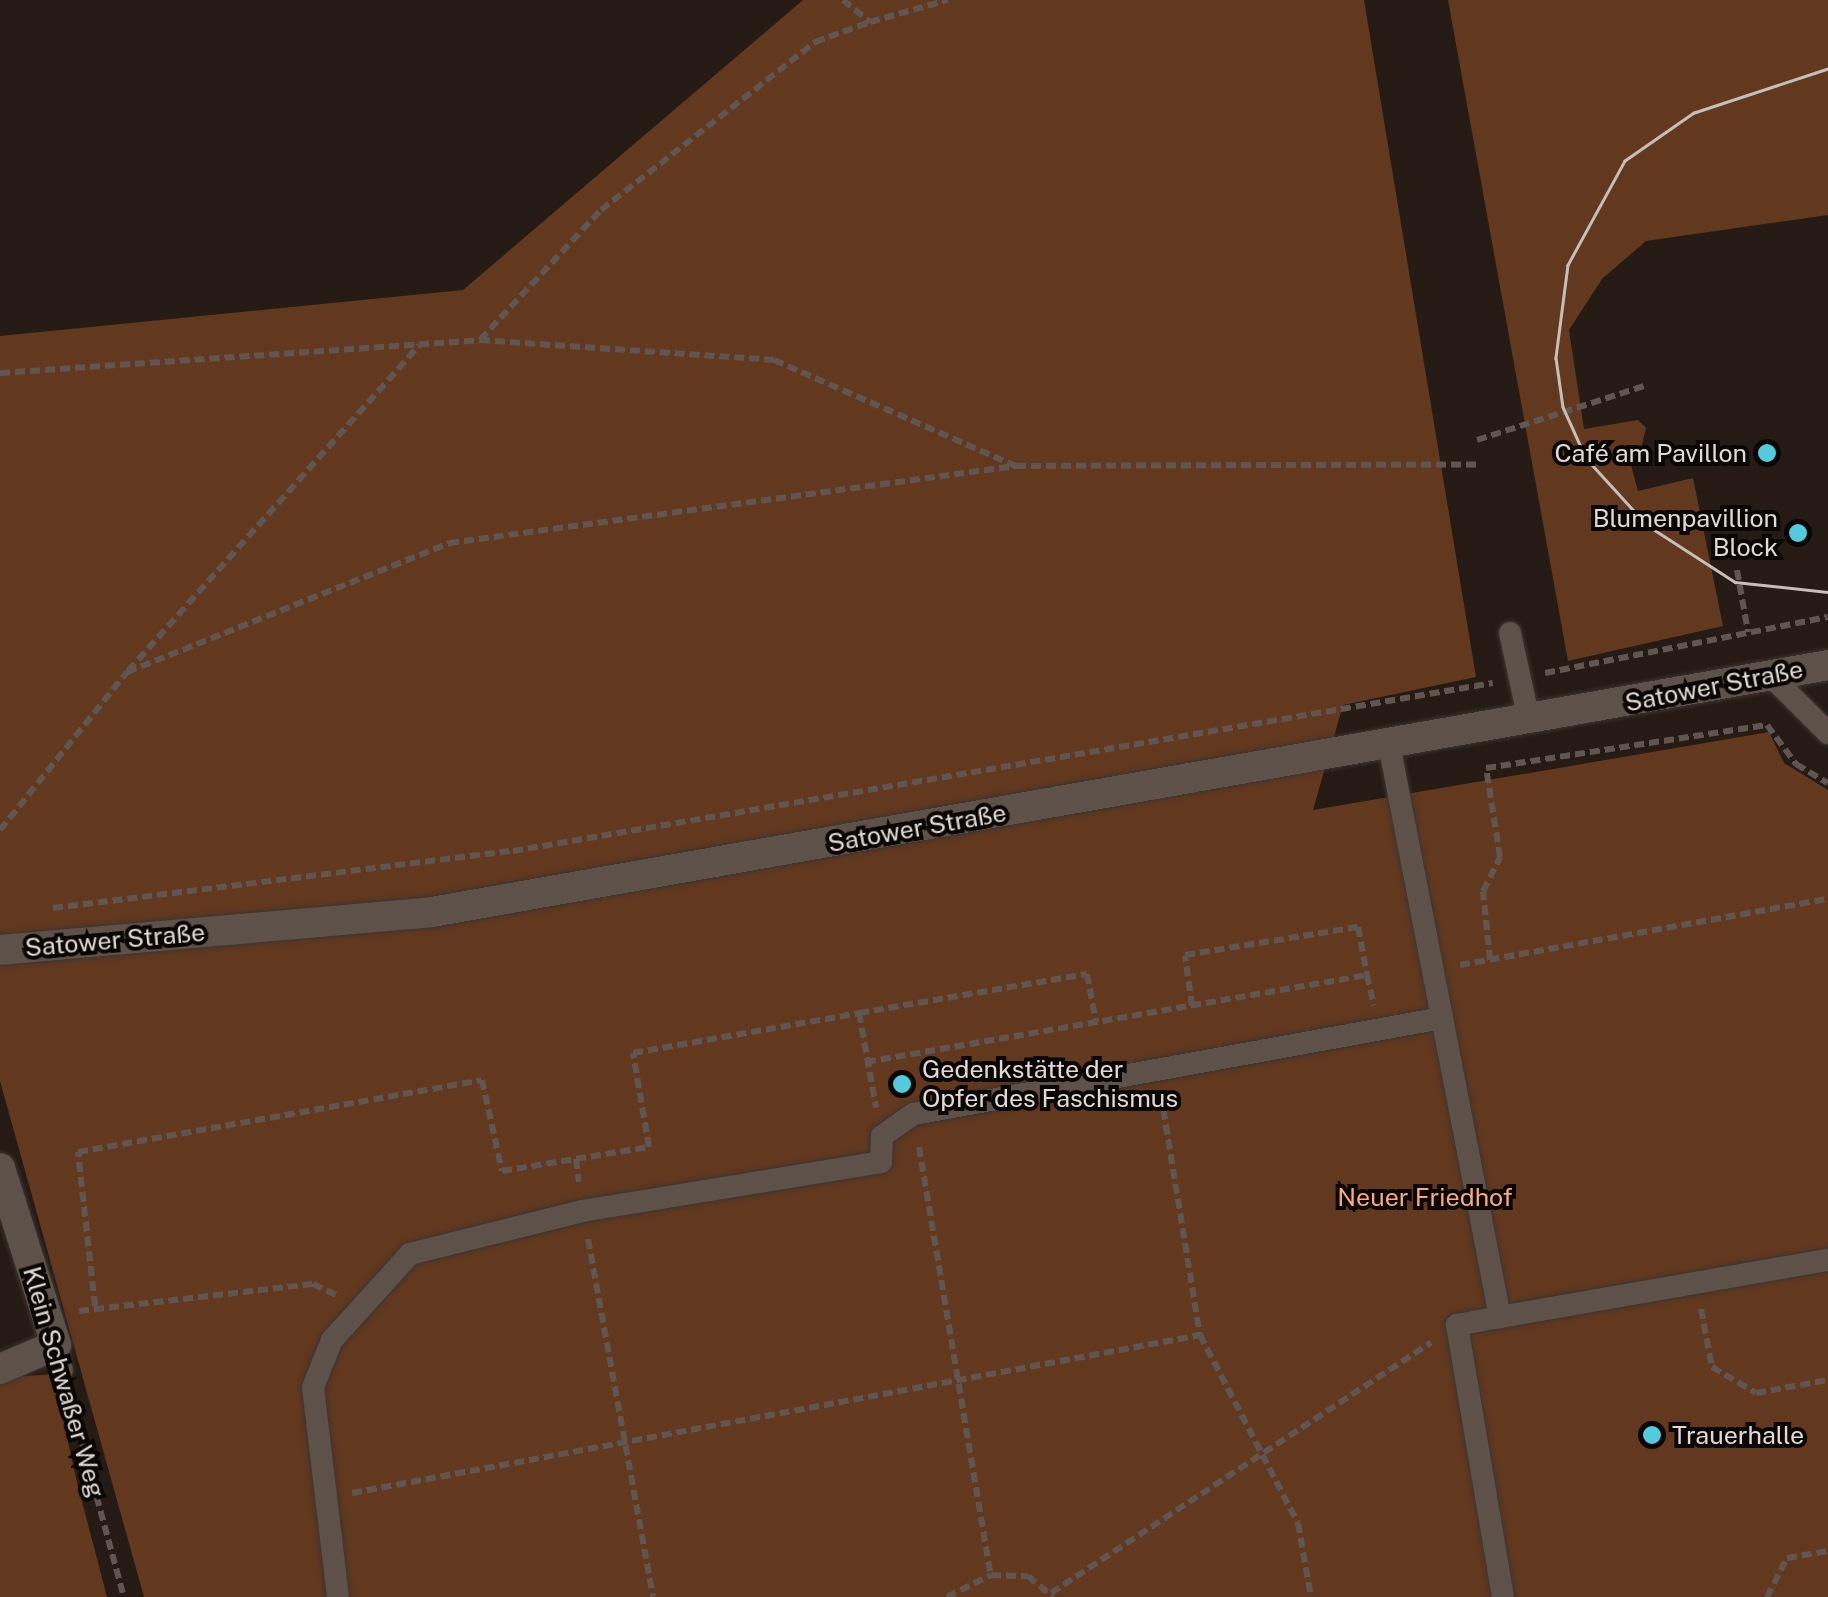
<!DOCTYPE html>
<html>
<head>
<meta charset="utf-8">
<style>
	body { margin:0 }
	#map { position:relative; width:1828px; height:1597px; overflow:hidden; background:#251a14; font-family:"Public Sans",sans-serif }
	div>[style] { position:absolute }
	.green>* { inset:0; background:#62381f }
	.path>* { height:6px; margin-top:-3px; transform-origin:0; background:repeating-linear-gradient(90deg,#605550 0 10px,transparent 0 15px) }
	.roads { filter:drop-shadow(0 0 2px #3c3430) drop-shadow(0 0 2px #3c3430) }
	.lane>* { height:22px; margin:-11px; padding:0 11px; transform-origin:11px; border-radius:11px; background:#5e514a }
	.street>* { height:30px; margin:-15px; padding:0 15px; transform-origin:15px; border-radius:15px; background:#5e514a }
	.secondary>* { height:30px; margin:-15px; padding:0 15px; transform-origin:15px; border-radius:15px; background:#5e514a }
	.tram>* { height:2.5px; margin:-1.25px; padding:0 1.25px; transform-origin:1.25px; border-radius:1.25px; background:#c6beb9 }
	.dots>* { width:28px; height:28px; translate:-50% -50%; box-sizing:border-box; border:5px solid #0a0604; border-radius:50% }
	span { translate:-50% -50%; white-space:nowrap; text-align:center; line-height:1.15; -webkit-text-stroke:8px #0a0604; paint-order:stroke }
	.poi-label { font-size:25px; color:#e1d9d5 }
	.right { translate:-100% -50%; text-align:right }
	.left { translate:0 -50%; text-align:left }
	.street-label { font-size:25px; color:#e1d9d5 }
	.park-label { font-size:25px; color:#fba979 }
</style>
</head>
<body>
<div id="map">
	<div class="green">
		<i style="clip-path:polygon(803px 0,1364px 0,1476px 677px,1343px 705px,1313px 810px,1769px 732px,1784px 763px,1828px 790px,1828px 1597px,144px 1597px,0 1081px,0 336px,463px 290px)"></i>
		<i style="clip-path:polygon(1448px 0,1828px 0,1828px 215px,1646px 241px,1602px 279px,1569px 330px,1584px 429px,1638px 420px,1646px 428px,1640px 453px,1628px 454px,1638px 491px,1693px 478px,1723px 626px,1568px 661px)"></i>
		<i style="clip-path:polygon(53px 1374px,77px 1482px,107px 1597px,0 1597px,0 1378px)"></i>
	</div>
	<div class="path">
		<i style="left:843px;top:0;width:35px;rotate:39deg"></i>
		<i style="left:870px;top:22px;width:81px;rotate:-15.8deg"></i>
		<i style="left:480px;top:340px;width:295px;rotate:3.9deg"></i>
		<i style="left:774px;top:360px;width:264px;rotate:23.7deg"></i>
		<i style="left:1016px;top:466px;width:465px;rotate:-0.2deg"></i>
		<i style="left:0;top:373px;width:481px;rotate:-3.9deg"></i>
		<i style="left:480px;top:340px;width:178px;rotate:-47.1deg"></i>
		<i style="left:601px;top:210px;width:272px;rotate:-38.1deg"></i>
		<i style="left:815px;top:42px;width:59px;rotate:-20deg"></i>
		<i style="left:1477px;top:440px;width:176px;rotate:-17.9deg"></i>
		<i style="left:1737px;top:570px;width:63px;rotate:79.9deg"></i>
		<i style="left:128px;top:671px;width:437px;rotate:-48.2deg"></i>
		<i style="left:1545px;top:673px;width:288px;rotate:-11.2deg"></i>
		<i style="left:0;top:830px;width:203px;rotate:-51.2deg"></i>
		<i style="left:127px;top:672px;width:347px;rotate:-21.8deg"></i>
		<i style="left:449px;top:543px;width:572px;rotate:-7.73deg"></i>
		<i style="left:53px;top:908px;width:464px;rotate:-7.1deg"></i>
		<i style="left:513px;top:851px;width:994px;rotate:-9.73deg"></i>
		<i style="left:1490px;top:960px;width:69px;rotate:-95.8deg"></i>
		<i style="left:1483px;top:891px;width:38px;rotate:-63deg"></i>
		<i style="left:1500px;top:857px;width:90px;rotate:-98.9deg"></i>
		<i style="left:1486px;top:768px;width:284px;rotate:-8.7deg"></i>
		<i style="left:1767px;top:725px;width:49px;rotate:53.4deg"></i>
		<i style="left:1796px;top:764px;width:37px;rotate:31deg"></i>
		<i style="left:1460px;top:965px;width:374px;rotate:-10.2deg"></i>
		<i style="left:1192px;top:1006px;width:51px;rotate:-97.8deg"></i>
		<i style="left:1185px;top:955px;width:175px;rotate:-9.2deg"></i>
		<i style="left:1358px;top:927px;width:49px;rotate:79.4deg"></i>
		<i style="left:859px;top:1013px;width:231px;rotate:-9.7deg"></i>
		<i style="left:1087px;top:974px;width:49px;rotate:79.4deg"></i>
		<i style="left:866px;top:1062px;width:508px;rotate:-9.85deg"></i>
		<i style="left:1367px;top:975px;width:31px;rotate:77deg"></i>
		<i style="left:1161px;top:1095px;width:243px;rotate:80.8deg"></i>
		<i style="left:1200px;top:1335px;width:212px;rotate:62.5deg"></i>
		<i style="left:1298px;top:1523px;width:75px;rotate:80deg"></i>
		<i style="left:919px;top:1147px;width:434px;rotate:80.5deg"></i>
		<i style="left:576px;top:1159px;width:23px;rotate:83deg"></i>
		<i style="left:588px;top:1239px;width:364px;rotate:79.7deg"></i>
		<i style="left:95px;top:1306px;width:155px;rotate:-96.3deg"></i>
		<i style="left:78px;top:1152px;width:410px;rotate:-10.1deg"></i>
		<i style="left:482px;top:1080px;width:93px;rotate:77.6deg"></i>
		<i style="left:502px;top:1171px;width:149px;rotate:-9.3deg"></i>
		<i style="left:649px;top:1147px;width:95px;rotate:-99.7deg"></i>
		<i style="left:633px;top:1053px;width:230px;rotate:-10deg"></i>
		<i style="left:859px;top:1013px;width:96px;rotate:79.7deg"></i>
		<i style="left:1701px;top:1309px;width:59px;rotate:79.3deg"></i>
		<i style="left:1712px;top:1367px;width:51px;rotate:30.6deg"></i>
		<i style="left:1756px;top:1393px;width:73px;rotate:-10.2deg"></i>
		<i style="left:79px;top:1311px;width:236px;rotate:-6.6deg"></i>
		<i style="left:313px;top:1284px;width:26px;rotate:25deg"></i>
		<i style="left:69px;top:1395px;width:209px;rotate:74.8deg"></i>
		<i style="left:352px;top:1493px;width:863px;rotate:-10.55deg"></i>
		<i style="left:1051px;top:1593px;width:455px;rotate:-33.4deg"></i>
		<i style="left:947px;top:1597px;width:49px;rotate:-26.6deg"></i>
		<i style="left:991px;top:1575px;width:37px;rotate:2deg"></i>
		<i style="left:1028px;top:1576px;width:33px;rotate:40deg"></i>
		<i style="left:1767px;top:1597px;width:44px;rotate:-62.9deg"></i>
		<i style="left:1787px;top:1558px;width:42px;rotate:-9.7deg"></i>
	</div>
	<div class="roads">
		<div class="lane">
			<i style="left:1510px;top:633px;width:89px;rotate:77.7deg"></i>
			<i style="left:1771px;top:676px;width:81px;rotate:45deg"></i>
			<i style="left:1389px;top:744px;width:584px;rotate:79.04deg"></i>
			<i style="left:1500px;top:1317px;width:44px;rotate:169.5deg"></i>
			<i style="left:1457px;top:1325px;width:276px;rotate:80.4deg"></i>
			<i style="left:1500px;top:1317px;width:333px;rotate:-9.9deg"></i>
			<i style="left:56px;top:1345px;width:26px;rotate:77deg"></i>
			<i style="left:338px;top:1597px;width:211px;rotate:-96.8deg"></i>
			<i style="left:313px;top:1387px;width:51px;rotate:-68deg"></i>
			<i style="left:332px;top:1340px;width:116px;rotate:-47.8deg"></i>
			<i style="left:410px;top:1254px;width:177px;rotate:-14deg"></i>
			<i style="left:582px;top:1211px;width:303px;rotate:-9.3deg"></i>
			<i style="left:881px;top:1162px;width:26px;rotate:-88deg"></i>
			<i style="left:882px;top:1136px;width:39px;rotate:-35deg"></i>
			<i style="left:914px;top:1114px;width:537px;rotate:-10.3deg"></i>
		</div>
		<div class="street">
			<i style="left:0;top:1168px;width:186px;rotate:72.4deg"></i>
			<i style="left:56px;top:1345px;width:61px;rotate:156.8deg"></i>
		</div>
		<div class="secondary">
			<i style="left:0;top:950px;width:434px;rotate:-5deg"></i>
			<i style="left:432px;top:912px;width:1418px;rotate:-10.03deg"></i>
		</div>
	</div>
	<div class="tram">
		<i style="left:1828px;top:69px;width:141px;rotate:161.8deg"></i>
		<i style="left:1694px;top:113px;width:84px;rotate:145.2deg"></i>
		<i style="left:1625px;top:161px;width:119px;rotate:118.7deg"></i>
		<i style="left:1568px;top:265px;width:94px;rotate:97.4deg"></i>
		<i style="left:1556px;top:358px;width:49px;rotate:81.9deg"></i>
		<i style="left:1563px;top:407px;width:56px;rotate:65.7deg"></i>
		<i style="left:1586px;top:458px;width:91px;rotate:47.7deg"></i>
		<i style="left:1647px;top:525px;width:105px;rotate:32.9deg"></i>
		<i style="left:1735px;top:582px;width:94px;rotate:6.1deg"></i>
	</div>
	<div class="dots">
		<i style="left:1767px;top:453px;background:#54cadd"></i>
		<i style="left:1798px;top:533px;background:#54cadd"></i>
		<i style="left:902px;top:1084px;background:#54cadd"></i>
		<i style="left:1652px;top:1435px;background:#54cadd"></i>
	</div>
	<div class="poi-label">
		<span class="right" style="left:1747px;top:453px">Café am Pavillon</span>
		<span class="right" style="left:1778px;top:533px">Blumenpavillion<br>Block</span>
		<span class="left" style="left:922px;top:1084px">Gedenkstätte der<br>Opfer des Faschismus</span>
		<span class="left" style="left:1672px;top:1435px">Trauerhalle</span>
	</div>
	<div class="street-label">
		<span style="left:1714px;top:686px;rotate:-11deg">Satower Straße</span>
		<span style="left:917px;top:828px;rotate:-10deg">Satower Straße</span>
		<span style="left:115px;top:940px;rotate:-5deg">Satower Straße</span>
		<span style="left:64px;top:1382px;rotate:74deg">Klein Schwaßer Weg</span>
	</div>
	<div class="park-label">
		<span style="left:1425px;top:1197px">Neuer Friedhof</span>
	</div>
</div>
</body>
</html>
